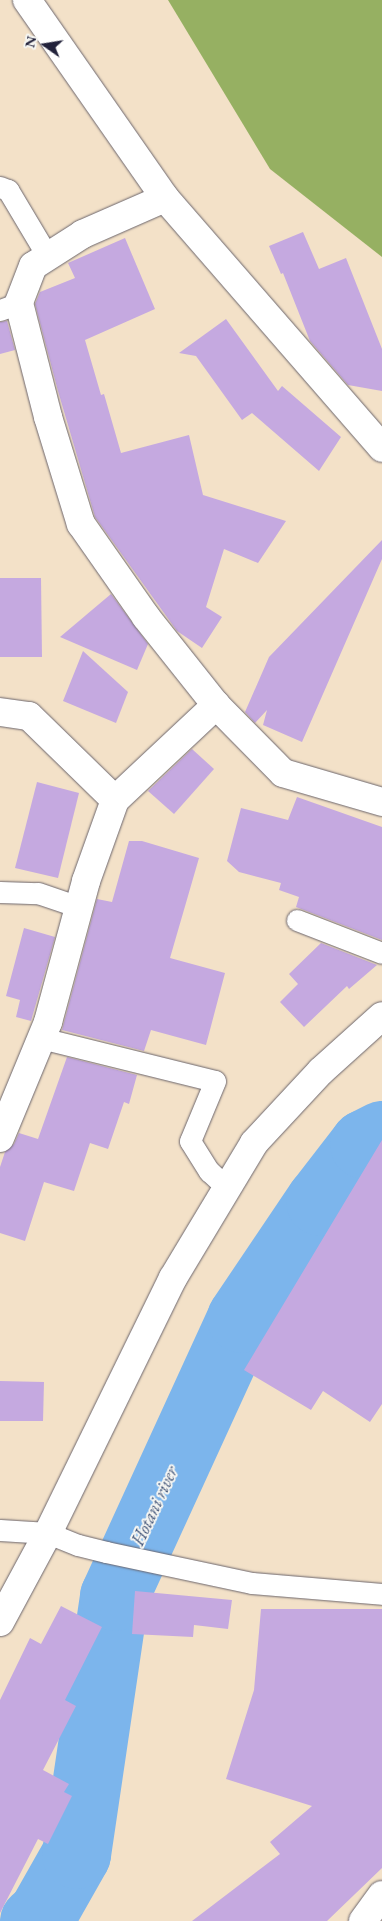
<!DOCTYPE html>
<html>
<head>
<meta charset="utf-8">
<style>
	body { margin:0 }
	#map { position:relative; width:382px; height:1921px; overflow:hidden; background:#f3e1c8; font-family:"EB Garamond",serif }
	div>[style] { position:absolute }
	.forest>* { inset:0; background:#96b062 }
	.river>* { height:69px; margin:-34.5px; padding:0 34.5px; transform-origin:34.5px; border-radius:34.5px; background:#7cb5ec }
	.building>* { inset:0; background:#c5a9e0 }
	.roads { filter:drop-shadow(0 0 1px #6b656c) drop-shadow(0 0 1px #6b656c) }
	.service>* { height:21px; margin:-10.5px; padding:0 10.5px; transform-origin:10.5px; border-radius:10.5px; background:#fff }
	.minor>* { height:28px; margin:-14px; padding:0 14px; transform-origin:14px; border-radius:14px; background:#fff }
	.tertiary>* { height:28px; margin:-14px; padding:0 14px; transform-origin:14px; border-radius:14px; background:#fff }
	span { translate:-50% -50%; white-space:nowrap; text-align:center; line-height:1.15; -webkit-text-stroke:4px #f6f6f2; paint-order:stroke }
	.water-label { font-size:18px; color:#425579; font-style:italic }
	.north { position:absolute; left:20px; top:20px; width:50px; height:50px; -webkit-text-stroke:4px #f6f6f2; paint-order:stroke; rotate:283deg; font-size:14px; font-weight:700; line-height:20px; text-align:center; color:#22223b }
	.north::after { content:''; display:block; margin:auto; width:18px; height:22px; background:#22223b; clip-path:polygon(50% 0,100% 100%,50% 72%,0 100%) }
</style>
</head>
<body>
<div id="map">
	<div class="forest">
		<i style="clip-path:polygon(168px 0,382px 0,382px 257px,270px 169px)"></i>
	</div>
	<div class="river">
		<i style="left:34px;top:1921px;width:11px;rotate:-41deg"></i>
		<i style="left:42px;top:1914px;width:69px;rotate:-60.5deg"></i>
		<i style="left:76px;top:1854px;width:261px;rotate:-81.6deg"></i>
		<i style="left:114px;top:1596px;width:306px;rotate:-65.4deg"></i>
		<i style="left:241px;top:1318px;width:141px;rotate:-56deg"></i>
		<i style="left:320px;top:1201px;width:72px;rotate:-52.3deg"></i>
		<i style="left:364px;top:1144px;width:20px;rotate:-27deg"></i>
	</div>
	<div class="building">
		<i style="clip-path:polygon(303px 232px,319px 269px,346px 258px,382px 349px,382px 391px,348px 385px,310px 341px,283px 273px,281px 274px,269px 246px)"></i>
		<i style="clip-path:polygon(125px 238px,155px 309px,85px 340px,101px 395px,104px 394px,121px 453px,189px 435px,203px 495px,286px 521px,258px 563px,224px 549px,206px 607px,222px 617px,202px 648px,177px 631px,95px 517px,58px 391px,35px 304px,40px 292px,75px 278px,68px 263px)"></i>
		<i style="clip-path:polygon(226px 319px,278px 391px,282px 386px,341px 437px,319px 471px,252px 413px,242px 420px,196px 356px,179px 353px)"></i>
		<i style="clip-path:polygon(7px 321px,15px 350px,0 354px,0 322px)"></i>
		<i style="clip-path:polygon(382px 540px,382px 559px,302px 742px,263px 725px,267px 710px,255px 723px,245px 712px,269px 657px)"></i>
		<i style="clip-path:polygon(0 578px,41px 578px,42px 657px,0 657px)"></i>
		<i style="clip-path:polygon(111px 594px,148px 644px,137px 670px,60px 637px)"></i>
		<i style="clip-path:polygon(83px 651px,128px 692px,116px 723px,63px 701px)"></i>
		<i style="clip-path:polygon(192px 749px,214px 769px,174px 814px,148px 791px)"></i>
		<i style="clip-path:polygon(37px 782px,79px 793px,58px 878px,15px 868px)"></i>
		<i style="clip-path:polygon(297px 797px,382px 827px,382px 940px,296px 907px,299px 897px,279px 890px,281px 883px,239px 872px,227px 861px,241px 808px,288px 820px)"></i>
		<i style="clip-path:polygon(129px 841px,142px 841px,199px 858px,170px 958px,225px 973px,206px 1045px,151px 1030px,144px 1051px,62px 1030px,97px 899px,112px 902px)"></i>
		<i style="clip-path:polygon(24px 928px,55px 937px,31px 1021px,16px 1017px,20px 1000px,6px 996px)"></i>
		<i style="clip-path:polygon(321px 943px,377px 965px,349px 989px,347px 986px,304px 1027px,280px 1002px,298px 984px,289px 974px)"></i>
		<i style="clip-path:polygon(67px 1057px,137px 1075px,129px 1104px,124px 1102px,108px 1149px,90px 1143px,74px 1191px,44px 1182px,25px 1241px,0 1233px,0 1167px,5px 1152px,14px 1144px,19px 1133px,38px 1139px)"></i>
		<i style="clip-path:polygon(382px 1140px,382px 1404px,370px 1422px,323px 1391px,311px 1410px,244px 1370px)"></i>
		<i style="clip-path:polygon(0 1381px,44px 1382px,43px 1421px,0 1421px)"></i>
		<i style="clip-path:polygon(135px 1591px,232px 1600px,228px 1629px,194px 1625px,193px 1637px,132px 1634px)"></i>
		<i style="clip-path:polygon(61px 1606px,102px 1627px,65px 1700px,76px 1706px,43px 1770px,69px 1784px,64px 1792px,72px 1796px,48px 1844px,38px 1839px,0 1913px,0 1700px,30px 1638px,41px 1644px)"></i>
		<i style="clip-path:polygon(261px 1609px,382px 1609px,382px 1868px,327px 1921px,192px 1921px,280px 1854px,270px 1842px,312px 1806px,226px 1779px,254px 1690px)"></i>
	</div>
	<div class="roads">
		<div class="service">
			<i style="left:0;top:187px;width:9px;rotate:21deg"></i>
			<i style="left:8px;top:190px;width:78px;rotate:59.2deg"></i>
			<i style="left:0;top:310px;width:20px;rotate:-20deg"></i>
			<i style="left:0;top:892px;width:38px;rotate:2deg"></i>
			<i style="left:38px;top:893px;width:43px;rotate:18.9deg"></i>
			<i style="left:297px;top:920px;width:91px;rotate:21.2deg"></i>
			<i style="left:41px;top:1038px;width:179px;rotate:13.9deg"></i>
			<i style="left:215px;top:1081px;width:65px;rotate:112.6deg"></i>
			<i style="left:190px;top:1141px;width:36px;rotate:58deg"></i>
			<i style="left:209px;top:1171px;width:25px;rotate:43deg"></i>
			<i style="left:0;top:1530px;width:48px;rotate:3.6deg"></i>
			<i style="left:48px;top:1533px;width:32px;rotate:22deg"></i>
			<i style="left:78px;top:1545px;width:29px;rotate:14deg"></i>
			<i style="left:106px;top:1552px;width:149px;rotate:12deg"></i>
			<i style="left:252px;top:1583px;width:130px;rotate:4.8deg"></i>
		</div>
		<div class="minor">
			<i style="left:27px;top:0;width:241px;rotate:55.1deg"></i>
			<i style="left:165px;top:198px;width:331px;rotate:49deg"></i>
			<i style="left:165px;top:198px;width:90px;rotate:156.3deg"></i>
			<i style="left:83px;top:234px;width:59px;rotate:147.4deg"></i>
			<i style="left:33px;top:266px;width:40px;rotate:111deg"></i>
			<i style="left:19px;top:303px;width:118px;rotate:75.7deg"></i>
			<i style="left:48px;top:417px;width:112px;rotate:72.9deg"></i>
			<i style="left:81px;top:524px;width:113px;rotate:55deg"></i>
			<i style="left:146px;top:617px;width:112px;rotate:51.5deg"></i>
			<i style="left:0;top:712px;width:29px;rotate:8deg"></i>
			<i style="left:29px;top:716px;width:120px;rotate:44.3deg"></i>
			<i style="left:0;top:1138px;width:126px;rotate:-67.5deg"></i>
			<i style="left:48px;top:1022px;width:146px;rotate:-74.9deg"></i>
			<i style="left:86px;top:881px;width:86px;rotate:-70.3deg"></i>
			<i style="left:115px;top:800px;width:139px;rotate:-43.2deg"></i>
			<i style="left:216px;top:705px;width:95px;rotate:45.4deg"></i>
			<i style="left:283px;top:773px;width:103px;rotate:16.3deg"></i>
			<i style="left:363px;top:1921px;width:32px;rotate:-54deg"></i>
		</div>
		<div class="tertiary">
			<i style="left:0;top:1622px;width:101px;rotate:-61.7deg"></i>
			<i style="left:48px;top:1533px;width:284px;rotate:-63.9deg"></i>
			<i style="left:173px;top:1278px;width:157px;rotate:-59deg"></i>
			<i style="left:254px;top:1143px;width:98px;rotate:-47.1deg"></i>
			<i style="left:321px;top:1071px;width:82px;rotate:-42deg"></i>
		</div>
	</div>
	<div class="water-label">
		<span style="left:155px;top:1506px;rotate:-65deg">Hotani river</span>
	</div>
	<div class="north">N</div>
</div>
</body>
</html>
